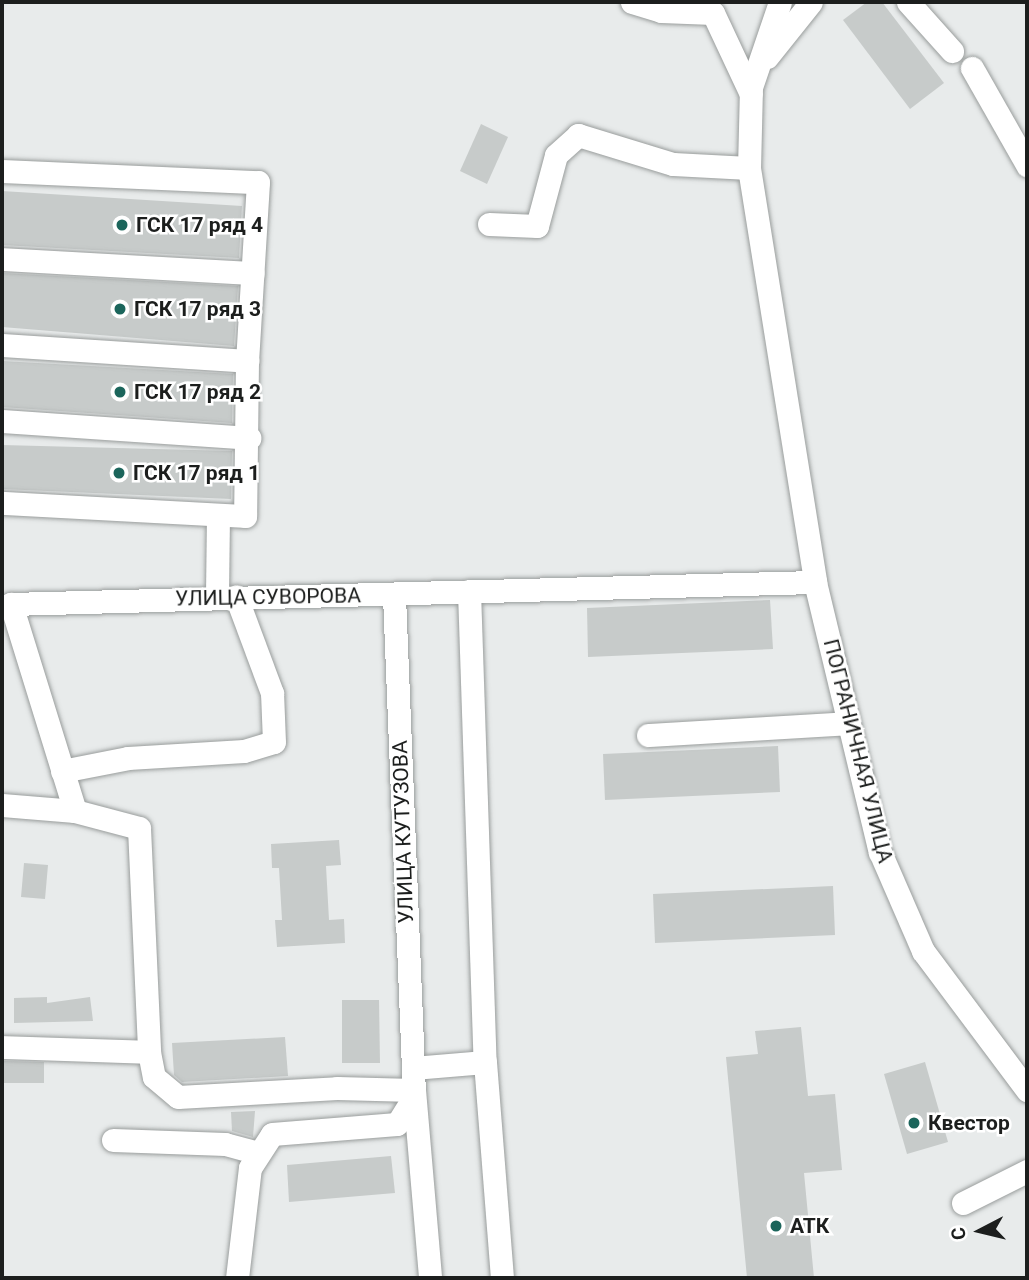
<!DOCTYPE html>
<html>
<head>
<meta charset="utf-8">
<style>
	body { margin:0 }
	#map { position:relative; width:1029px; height:1280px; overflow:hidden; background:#e8ebeb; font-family:Roboto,sans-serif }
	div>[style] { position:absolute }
	.building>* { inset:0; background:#c7cbca }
	.roads { filter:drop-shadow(0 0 2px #999d9c) drop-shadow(0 0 2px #999d9c) }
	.minor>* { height:23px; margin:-11.5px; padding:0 11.5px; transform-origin:11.5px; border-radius:11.5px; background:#fff }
	.dots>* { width:19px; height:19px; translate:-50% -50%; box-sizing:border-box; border:4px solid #fff; border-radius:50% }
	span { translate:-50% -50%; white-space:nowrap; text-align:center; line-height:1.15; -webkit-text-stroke:5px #fff; paint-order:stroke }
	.poi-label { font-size:21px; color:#1c1e1d; font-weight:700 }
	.left { translate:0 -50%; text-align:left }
	.street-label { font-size:21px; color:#1c1e1d }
	.frame { position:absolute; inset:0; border:4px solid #1c1e1d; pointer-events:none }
	.north { position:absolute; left:945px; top:1196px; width:70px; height:70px; -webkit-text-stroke:5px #fff; paint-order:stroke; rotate:263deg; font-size:19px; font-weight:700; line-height:28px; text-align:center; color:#1c1e1d }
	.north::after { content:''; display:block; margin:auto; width:24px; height:32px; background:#1c1e1d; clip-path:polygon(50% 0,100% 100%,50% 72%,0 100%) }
</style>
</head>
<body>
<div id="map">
	<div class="building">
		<i style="clip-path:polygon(867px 2px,882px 2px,944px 83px,910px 109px,843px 20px)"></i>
		<i style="clip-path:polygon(481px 124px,508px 137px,487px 184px,460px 171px)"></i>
		<i style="clip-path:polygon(2px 191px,242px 206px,239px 258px,2px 245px)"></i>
		<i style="clip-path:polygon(2px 273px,238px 286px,234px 346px,2px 327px)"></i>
		<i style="clip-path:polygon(2px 361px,233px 374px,232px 423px,2px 407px)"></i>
		<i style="clip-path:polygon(2px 445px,232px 451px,231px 499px,2px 489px)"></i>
		<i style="clip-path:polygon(770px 600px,773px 649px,588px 657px,587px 608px)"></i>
		<i style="clip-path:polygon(778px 746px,780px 792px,605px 800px,603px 754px)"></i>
		<i style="clip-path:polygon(339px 840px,341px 865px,326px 866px,329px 920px,344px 919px,345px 943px,277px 947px,275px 920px,282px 920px,279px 868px,272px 868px,271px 844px)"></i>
		<i style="clip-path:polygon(24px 863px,48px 865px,45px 899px,21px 897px)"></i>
		<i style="clip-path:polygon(833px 886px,835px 935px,655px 943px,653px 894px)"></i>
		<i style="clip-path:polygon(47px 997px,47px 1003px,90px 997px,93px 1021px,14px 1023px,14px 998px)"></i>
		<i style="clip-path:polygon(342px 1000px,379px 1000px,380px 1063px,342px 1063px)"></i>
		<i style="clip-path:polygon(801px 1027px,808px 1096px,835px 1094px,842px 1170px,804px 1173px,814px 1278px,747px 1278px,726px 1057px,758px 1054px,755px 1031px)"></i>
		<i style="clip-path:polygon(285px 1037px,288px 1076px,182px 1082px,174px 1075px,172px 1043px)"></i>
		<i style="clip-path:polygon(4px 1061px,44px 1062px,44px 1083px,4px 1083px)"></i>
		<i style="clip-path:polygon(925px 1062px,948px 1142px,907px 1154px,884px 1074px)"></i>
		<i style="clip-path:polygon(255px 1111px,253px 1137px,232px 1131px,231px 1112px)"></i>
		<i style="clip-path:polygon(391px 1156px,395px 1193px,289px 1202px,287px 1165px)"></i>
	</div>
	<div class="roads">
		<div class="minor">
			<i style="left:632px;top:2px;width:30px;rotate:17deg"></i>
			<i style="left:661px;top:11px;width:52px;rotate:2.2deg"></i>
			<i style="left:713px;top:13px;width:89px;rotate:64.9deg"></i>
			<i style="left:780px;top:2px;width:90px;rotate:108.8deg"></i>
			<i style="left:751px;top:87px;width:81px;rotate:91.4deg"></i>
			<i style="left:749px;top:168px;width:419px;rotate:80.9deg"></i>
			<i style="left:815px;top:582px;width:278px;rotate:76.5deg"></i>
			<i style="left:880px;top:852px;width:108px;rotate:66.5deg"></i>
			<i style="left:923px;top:951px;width:174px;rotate:53.2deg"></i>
			<i style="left:908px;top:2px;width:66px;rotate:48.1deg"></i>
			<i style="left:767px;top:57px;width:70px;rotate:-51.3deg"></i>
			<i style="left:972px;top:68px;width:112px;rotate:60.4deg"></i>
			<i style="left:2px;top:171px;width:256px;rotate:2.5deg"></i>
			<i style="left:258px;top:182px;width:179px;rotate:93.5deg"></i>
			<i style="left:247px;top:361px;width:155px;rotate:90.7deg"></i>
			<i style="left:245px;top:516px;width:243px;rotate:-176.9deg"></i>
			<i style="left:489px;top:224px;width:48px;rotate:2.4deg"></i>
			<i style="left:537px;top:226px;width:73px;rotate:-75deg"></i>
			<i style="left:556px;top:155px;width:30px;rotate:-42deg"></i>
			<i style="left:578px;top:135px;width:99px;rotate:17deg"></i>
			<i style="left:673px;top:164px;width:76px;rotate:3deg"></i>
			<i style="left:2px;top:259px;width:251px;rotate:3.2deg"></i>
			<i style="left:2px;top:345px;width:246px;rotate:3.7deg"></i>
			<i style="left:2px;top:421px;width:248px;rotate:3.9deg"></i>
			<i style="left:469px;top:591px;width:471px;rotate:88.1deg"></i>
			<i style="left:485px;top:1062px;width:217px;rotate:85.5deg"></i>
			<i style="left:217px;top:596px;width:80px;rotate:-89.3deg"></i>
			<i style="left:394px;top:596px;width:494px;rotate:87.7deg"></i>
			<i style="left:414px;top:1090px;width:189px;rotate:85.1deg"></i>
			<i style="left:648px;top:735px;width:200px;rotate:-3.4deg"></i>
			<i style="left:62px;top:771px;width:67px;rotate:-11.1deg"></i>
			<i style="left:128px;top:758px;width:116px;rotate:-3.5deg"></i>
			<i style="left:244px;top:751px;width:31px;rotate:-17deg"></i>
			<i style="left:274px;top:742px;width:49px;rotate:-92.3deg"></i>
			<i style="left:272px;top:693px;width:103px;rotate:-110.4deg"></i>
			<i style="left:2px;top:805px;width:73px;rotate:4.7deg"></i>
			<i style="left:75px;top:811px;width:217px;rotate:-107.2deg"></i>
			<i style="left:11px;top:604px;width:804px;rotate:-1.57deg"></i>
			<i style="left:75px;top:811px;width:66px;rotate:14.9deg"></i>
			<i style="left:139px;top:828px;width:224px;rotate:87.4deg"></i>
			<i style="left:149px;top:1052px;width:25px;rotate:79deg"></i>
			<i style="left:154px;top:1077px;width:31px;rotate:40deg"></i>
			<i style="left:178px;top:1097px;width:159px;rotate:-3.2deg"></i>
			<i style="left:337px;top:1088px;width:77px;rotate:1.5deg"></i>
			<i style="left:2px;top:1047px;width:147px;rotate:1.9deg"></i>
			<i style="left:413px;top:1068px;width:72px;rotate:-4.8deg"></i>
			<i style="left:113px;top:1140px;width:112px;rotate:2deg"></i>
			<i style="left:225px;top:1144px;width:35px;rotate:15deg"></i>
			<i style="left:963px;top:1203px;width:72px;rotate:-26.6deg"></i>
			<i style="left:237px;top:1278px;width:111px;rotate:-83.3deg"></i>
			<i style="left:250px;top:1168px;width:40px;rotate:-57.1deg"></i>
			<i style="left:272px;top:1134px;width:125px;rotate:-4.6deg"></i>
			<i style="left:397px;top:1124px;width:32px;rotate:-58deg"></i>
		</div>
	</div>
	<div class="dots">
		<i style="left:122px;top:225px;background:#1b655b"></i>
		<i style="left:120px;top:309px;background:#1b655b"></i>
		<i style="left:120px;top:392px;background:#1b655b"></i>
		<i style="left:119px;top:473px;background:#1b655b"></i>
		<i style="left:914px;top:1123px;background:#1b655b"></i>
		<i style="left:776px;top:1226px;background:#1b655b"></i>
	</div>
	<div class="poi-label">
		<span class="left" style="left:136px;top:225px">ГСК 17 ряд 4</span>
		<span class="left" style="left:134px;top:309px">ГСК 17 ряд 3</span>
		<span class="left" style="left:134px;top:392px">ГСК 17 ряд 2</span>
		<span class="left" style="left:133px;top:473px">ГСК 17 ряд 1</span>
		<span class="left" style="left:928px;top:1123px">Квестор</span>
		<span class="left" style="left:790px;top:1226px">АТК</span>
	</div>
	<div class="street-label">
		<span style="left:268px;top:597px;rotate:-1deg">УЛИЦА СУВОРОВА</span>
		<span style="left:858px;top:751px;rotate:76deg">ПОГРАНИЧНАЯ УЛИЦА</span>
		<span style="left:403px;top:832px;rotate:-92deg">УЛИЦА КУТУЗОВА</span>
	</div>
	<div class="frame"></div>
	<div class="north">С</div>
</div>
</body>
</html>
